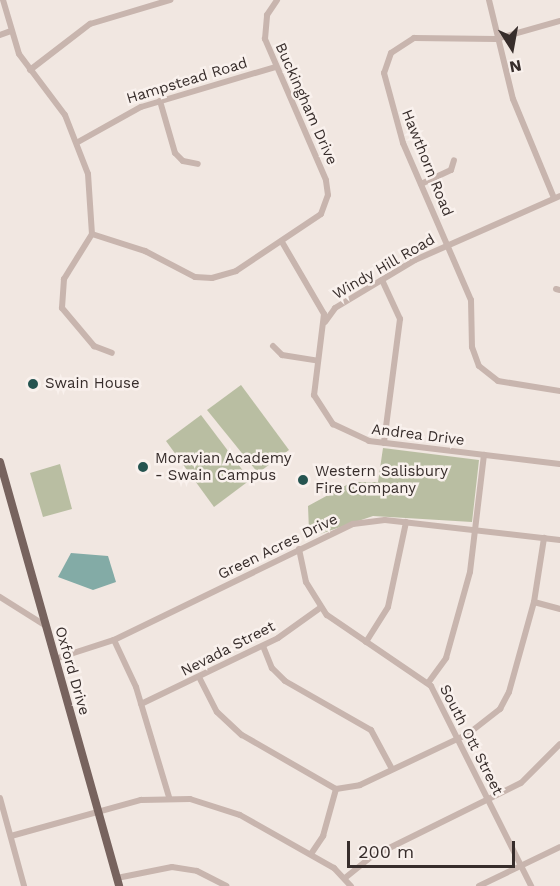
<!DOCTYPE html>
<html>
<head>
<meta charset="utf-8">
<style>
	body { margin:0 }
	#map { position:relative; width:560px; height:886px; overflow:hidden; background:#f1e7e1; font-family:"Work Sans",sans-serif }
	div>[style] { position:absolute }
	.green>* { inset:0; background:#b9bea2 }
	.water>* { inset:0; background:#83aba6 }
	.minor>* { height:6px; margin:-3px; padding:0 3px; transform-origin:3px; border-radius:3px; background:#c8b5ae }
	.major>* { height:8px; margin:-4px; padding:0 4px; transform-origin:4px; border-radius:4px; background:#77635e }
	.dots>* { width:16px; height:16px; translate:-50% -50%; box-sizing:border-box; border:3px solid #f9f1ed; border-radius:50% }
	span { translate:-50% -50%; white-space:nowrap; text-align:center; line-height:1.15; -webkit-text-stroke:5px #f9f1ed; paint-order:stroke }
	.street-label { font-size:15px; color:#372d2b }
	.poi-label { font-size:15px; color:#372d2b }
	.left { translate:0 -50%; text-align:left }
	.north { position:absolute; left:482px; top:18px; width:60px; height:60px; -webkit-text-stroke:4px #f9f1ed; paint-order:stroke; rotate:169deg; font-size:16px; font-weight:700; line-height:24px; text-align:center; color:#372d2b }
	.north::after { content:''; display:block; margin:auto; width:21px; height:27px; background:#372d2b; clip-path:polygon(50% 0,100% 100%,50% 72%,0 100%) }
	.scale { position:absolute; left:347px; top:841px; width:168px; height:27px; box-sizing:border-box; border:3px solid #372d2b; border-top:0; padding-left:8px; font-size:18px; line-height:21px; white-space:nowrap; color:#372d2b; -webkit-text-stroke:4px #f9f1ed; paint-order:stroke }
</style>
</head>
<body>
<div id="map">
	<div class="green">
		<i style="clip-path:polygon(241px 385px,289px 450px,258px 473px,207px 410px)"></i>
		<i style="clip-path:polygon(201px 415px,250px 480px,214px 507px,166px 441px)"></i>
		<i style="clip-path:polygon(383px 448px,479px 460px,472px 522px,373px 516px,317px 535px,309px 531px,308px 506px,352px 482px,378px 482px)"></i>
		<i style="clip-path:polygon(60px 464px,72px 509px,43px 517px,30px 473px)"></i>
	</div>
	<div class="water">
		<i style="clip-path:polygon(71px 553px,108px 556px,116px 582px,93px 590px,58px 577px)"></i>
	</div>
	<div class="minor">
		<i style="left:3px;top:0;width:56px;rotate:73.5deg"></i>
		<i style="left:19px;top:54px;width:76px;rotate:53deg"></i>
		<i style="left:65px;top:115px;width:63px;rotate:68.7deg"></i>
		<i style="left:88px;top:174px;width:60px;rotate:86.2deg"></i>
		<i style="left:92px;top:234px;width:53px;rotate:121.9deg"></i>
		<i style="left:64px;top:279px;width:29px;rotate:94deg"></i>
		<i style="left:62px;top:308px;width:50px;rotate:49.9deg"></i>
		<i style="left:94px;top:346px;width:19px;rotate:21deg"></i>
		<i style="left:489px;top:0;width:102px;rotate:76.4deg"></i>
		<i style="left:513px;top:99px;width:107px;rotate:67.5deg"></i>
		<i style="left:560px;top:21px;width:66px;rotate:164.3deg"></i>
		<i style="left:496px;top:39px;width:82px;rotate:-179.3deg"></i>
		<i style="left:414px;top:38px;width:27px;rotate:147deg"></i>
		<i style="left:391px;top:53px;width:21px;rotate:109deg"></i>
		<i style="left:384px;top:73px;width:73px;rotate:74.8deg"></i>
		<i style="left:403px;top:143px;width:171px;rotate:66.6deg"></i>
		<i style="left:471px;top:300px;width:47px;rotate:88.8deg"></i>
		<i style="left:472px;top:347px;width:20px;rotate:70deg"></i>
		<i style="left:479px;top:366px;width:24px;rotate:38deg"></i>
		<i style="left:498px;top:381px;width:63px;rotate:9.2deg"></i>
		<i style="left:0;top:35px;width:12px;rotate:-20deg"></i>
		<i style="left:30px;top:70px;width:76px;rotate:-37.5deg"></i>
		<i style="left:90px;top:24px;width:84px;rotate:-16.7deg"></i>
		<i style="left:160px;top:101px;width:54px;rotate:73.9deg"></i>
		<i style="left:175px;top:153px;width:11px;rotate:45deg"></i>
		<i style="left:183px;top:161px;width:15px;rotate:11deg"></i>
		<i style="left:78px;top:142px;width:72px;rotate:-29.1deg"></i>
		<i style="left:141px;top:107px;width:140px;rotate:-16.6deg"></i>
		<i style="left:421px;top:184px;width:33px;rotate:-25deg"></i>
		<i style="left:451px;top:170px;width:10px;rotate:-73deg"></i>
		<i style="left:92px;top:234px;width:56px;rotate:17.8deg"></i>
		<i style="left:145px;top:251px;width:56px;rotate:27.5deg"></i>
		<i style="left:195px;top:277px;width:17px;rotate:3deg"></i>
		<i style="left:212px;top:278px;width:25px;rotate:-16deg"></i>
		<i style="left:236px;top:271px;width:102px;rotate:-33.8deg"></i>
		<i style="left:321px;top:214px;width:20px;rotate:-70deg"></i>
		<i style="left:328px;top:195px;width:15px;rotate:-98deg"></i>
		<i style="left:326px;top:180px;width:154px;rotate:-113.4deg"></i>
		<i style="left:265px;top:39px;width:24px;rotate:-85deg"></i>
		<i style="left:267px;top:15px;width:18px;rotate:-56deg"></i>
		<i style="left:282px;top:242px;width:83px;rotate:59.7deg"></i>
		<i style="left:324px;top:314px;width:82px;rotate:97deg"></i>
		<i style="left:314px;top:395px;width:35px;rotate:57deg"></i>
		<i style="left:333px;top:424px;width:40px;rotate:25deg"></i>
		<i style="left:369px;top:441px;width:192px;rotate:6.9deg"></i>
		<i style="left:382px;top:280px;width:43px;rotate:65.2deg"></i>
		<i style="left:400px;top:319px;width:125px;rotate:97.4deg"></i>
		<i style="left:556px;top:289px;width:4px;rotate:14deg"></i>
		<i style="left:325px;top:322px;width:17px;rotate:-54deg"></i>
		<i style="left:335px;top:308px;width:93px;rotate:-31deg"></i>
		<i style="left:415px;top:260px;width:158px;rotate:-23.8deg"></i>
		<i style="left:273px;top:346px;width:13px;rotate:45deg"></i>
		<i style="left:282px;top:355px;width:36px;rotate:9deg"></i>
		<i style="left:299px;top:549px;width:34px;rotate:78deg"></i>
		<i style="left:306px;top:582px;width:39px;rotate:58deg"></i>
		<i style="left:327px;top:615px;width:126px;rotate:34.3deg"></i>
		<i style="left:431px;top:686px;width:224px;rotate:63.4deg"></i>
		<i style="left:0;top:597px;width:54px;rotate:32.2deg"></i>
		<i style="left:534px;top:602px;width:27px;rotate:15deg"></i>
		<i style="left:114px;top:640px;width:52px;rotate:64.9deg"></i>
		<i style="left:136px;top:687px;width:115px;rotate:73.3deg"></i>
		<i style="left:366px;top:642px;width:41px;rotate:-57.8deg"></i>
		<i style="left:388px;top:607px;width:87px;rotate:-78deg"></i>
		<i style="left:263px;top:646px;width:24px;rotate:68deg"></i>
		<i style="left:272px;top:668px;width:18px;rotate:45deg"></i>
		<i style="left:285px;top:681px;width:99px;rotate:29.7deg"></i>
		<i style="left:371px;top:730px;width:44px;rotate:61.7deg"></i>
		<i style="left:55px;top:659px;width:62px;rotate:-17.9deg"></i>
		<i style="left:114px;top:640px;width:266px;rotate:-25.9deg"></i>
		<i style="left:353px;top:524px;width:32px;rotate:-7deg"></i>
		<i style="left:385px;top:520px;width:176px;rotate:6.5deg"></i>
		<i style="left:199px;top:677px;width:39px;rotate:63deg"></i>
		<i style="left:217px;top:712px;width:34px;rotate:43deg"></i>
		<i style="left:242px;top:735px;width:108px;rotate:29.9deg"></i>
		<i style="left:336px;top:789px;width:24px;rotate:-9deg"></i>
		<i style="left:360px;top:785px;width:119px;rotate:-25.3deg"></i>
		<i style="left:468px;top:734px;width:41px;rotate:-38deg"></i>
		<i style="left:500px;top:709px;width:19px;rotate:-62deg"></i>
		<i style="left:509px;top:692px;width:93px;rotate:-74.5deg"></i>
		<i style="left:534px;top:602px;width:65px;rotate:-81.1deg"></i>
		<i style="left:428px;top:683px;width:31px;rotate:-54deg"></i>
		<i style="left:446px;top:658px;width:89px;rotate:-74.4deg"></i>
		<i style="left:470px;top:572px;width:118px;rotate:-83.2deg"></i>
		<i style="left:141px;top:704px;width:152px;rotate:-25.7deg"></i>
		<i style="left:278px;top:638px;width:52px;rotate:-35.5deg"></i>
		<i style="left:0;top:798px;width:91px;rotate:74.7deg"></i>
		<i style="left:11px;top:836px;width:135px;rotate:-15.5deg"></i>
		<i style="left:141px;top:800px;width:49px;rotate:-1.2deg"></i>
		<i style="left:190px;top:799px;width:52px;rotate:17.7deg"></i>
		<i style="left:240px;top:815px;width:108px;rotate:29.4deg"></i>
		<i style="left:334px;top:868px;width:25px;rotate:47deg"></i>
		<i style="left:311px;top:854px;width:22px;rotate:-56deg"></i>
		<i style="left:323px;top:836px;width:49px;rotate:-74.5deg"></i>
		<i style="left:117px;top:878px;width:56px;rotate:-11.3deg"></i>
		<i style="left:172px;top:867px;width:25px;rotate:9deg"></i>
		<i style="left:197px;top:871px;width:33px;rotate:27deg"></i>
		<i style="left:345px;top:878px;width:33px;rotate:-39deg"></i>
		<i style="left:371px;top:857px;width:167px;rotate:-26.3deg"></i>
		<i style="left:521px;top:783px;width:55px;rotate:-45deg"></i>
		<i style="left:479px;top:886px;width:90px;rotate:-25.7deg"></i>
	</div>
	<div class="major">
		<i style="left:0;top:462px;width:440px;rotate:74.3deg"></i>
	</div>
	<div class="dots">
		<i style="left:33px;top:384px;background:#255450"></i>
		<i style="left:143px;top:467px;background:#255450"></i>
		<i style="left:303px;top:480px;background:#255450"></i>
	</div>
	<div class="street-label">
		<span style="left:187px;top:81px;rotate:-17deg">Hampstead Road</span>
		<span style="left:306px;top:104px;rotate:66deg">Buckingham Drive</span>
		<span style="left:427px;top:163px;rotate:68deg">Hawthorn Road</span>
		<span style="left:384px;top:267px;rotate:-30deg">Windy Hill Road</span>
		<span style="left:418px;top:435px;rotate:7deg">Andrea Drive</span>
		<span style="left:278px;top:547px;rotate:-26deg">Green Acres Drive</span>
		<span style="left:228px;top:649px;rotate:-27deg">Nevada Street</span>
		<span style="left:72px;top:671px;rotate:74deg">Oxford Drive</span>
		<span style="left:471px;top:740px;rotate:63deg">South Ott Street</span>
	</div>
	<div class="poi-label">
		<span class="left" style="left:45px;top:384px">Swain House</span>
		<span class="left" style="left:155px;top:467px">Moravian Academy<br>- Swain Campus</span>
		<span class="left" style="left:315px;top:480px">Western Salisbury<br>Fire Company</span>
	</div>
	<div class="north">N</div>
	<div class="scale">200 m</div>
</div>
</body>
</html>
